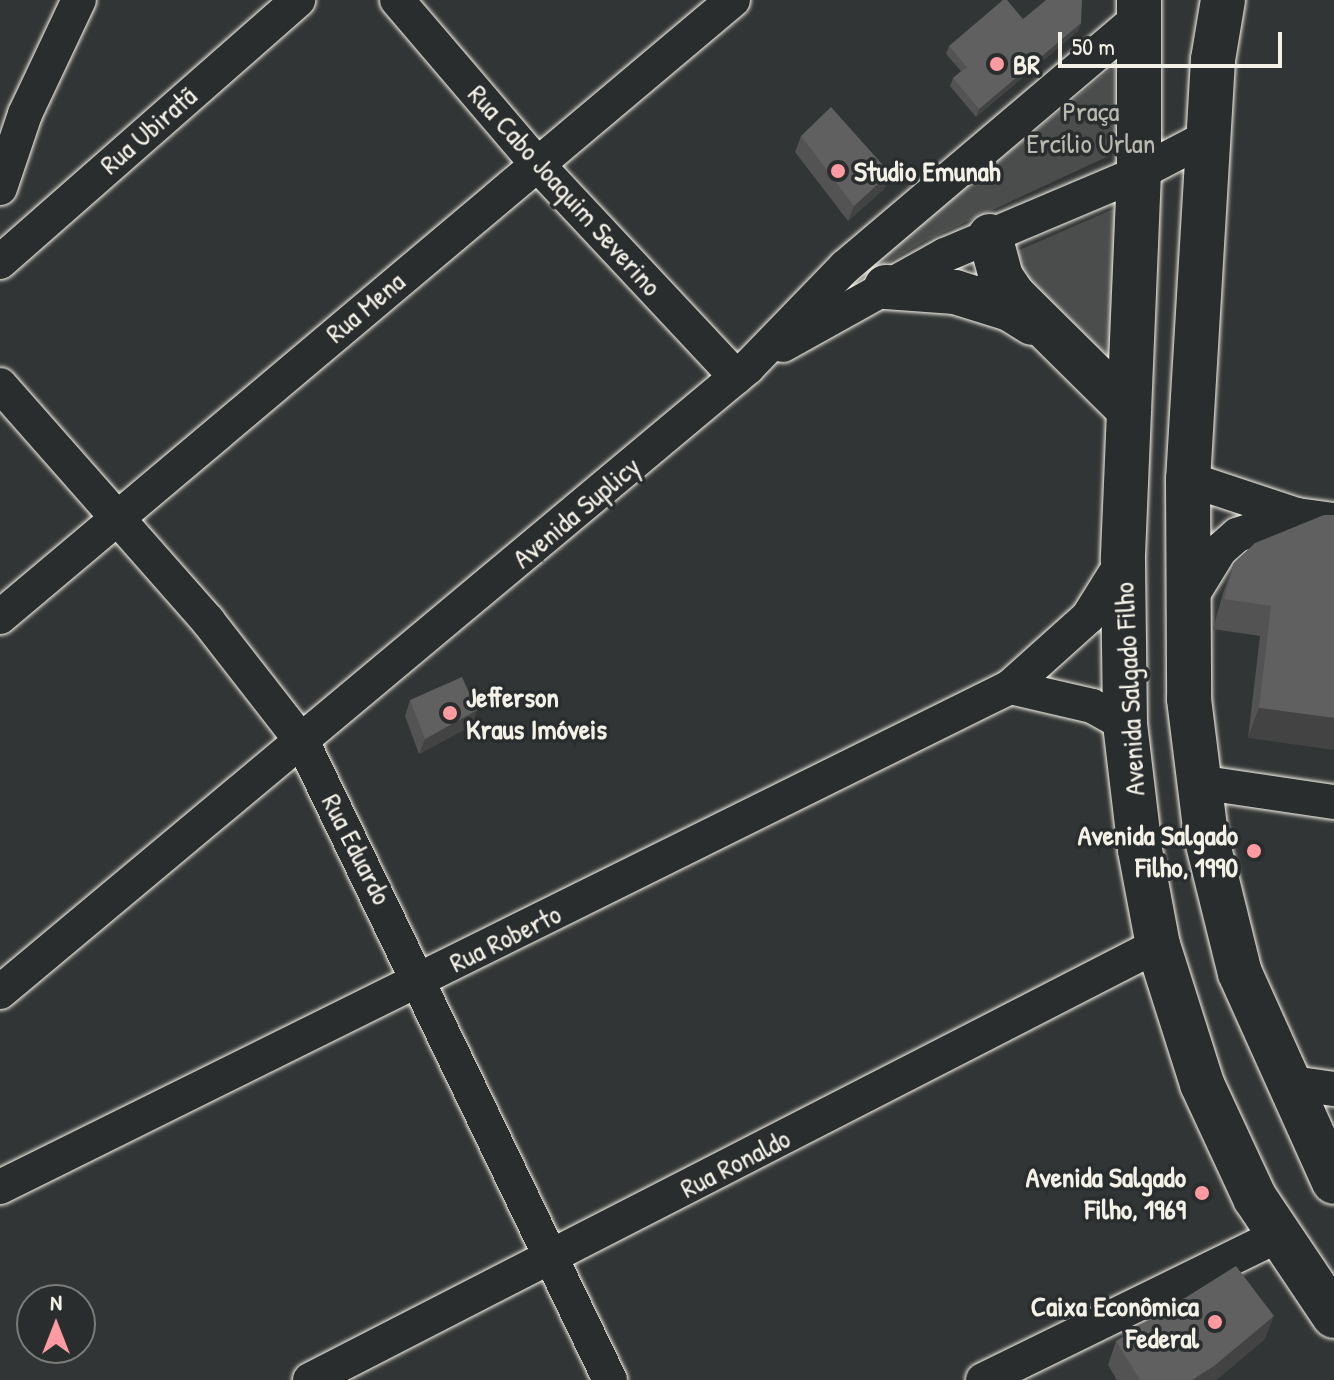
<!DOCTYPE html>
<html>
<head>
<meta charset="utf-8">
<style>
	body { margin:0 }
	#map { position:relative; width:1334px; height:1380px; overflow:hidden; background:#323535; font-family:"Patrick Hand",sans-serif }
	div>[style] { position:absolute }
	.green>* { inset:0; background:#4b4d4c }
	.roads { filter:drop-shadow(0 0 2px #f4f1e8) drop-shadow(0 0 2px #f4f1e8) }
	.minor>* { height:34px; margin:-17px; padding:0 17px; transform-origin:17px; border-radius:17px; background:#2a2d2e }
	.major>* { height:44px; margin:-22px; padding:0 22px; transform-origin:22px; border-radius:22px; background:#2a2d2e }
	.wall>* { inset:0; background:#525352 }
	.shaded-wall>* { inset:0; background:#424342 }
	.building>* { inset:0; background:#5f605f }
	.dots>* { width:22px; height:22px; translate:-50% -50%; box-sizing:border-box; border:4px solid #2a2d2e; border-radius:50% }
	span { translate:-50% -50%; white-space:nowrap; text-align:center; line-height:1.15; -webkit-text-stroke:7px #2a2d2e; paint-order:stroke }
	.poi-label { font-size:28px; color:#f4f1e8; font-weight:700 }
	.left { translate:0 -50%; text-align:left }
	.right { translate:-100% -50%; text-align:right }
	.park-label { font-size:28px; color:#b9b8b1 }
	.street-label { font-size:28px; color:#f4f1e8 }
	.north { position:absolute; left:16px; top:1284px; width:80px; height:80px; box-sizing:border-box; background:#2a2d2e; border:2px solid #7b7b78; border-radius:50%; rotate:0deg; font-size:22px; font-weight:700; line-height:32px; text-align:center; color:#f4f1e8 }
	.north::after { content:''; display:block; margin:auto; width:28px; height:36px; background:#ff9aa2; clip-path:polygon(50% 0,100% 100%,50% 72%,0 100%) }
	.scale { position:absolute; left:1058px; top:32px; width:224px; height:36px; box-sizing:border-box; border:4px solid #f4f1e8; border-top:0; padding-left:10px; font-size:24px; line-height:28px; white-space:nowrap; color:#f4f1e8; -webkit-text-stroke:6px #2a2d2e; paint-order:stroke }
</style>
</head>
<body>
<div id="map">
	<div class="green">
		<i style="clip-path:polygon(1130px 54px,1126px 148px,925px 241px,827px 298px)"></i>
		<i style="clip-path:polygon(1123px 205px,1117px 361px,1026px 295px,1010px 254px)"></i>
	</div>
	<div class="roads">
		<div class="minor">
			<i style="left:397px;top:0;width:214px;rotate:49.5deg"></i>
			<i style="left:536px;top:163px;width:293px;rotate:46.9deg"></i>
			<i style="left:0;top:188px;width:78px;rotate:-71.3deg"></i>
			<i style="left:25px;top:114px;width:126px;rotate:-64.7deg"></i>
			<i style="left:0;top:262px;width:397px;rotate:-41.3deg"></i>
			<i style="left:783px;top:345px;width:185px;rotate:-29.1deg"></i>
			<i style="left:945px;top:255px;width:211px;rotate:-22.9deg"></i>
			<i style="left:1139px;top:173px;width:78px;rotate:-27.6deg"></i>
			<i style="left:0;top:385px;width:315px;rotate:48.6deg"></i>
			<i style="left:208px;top:621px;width:155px;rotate:52.1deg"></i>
			<i style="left:303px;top:743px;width:707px;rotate:64.27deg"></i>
			<i style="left:1188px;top:479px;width:115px;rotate:18.3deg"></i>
			<i style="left:1297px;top:515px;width:37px;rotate:8deg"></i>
			<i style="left:1188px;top:602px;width:61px;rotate:-58.4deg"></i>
			<i style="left:1220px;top:550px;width:23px;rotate:-41deg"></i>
			<i style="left:1237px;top:535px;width:63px;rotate:-18.4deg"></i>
			<i style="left:0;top:617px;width:958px;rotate:-40.09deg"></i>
			<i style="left:1010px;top:687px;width:84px;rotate:13deg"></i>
			<i style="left:1092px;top:706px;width:38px;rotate:29deg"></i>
			<i style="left:1198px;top:782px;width:137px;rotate:8.4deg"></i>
			<i style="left:0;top:992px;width:975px;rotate:-39.88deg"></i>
			<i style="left:748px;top:367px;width:139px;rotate:-45.9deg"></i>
			<i style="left:845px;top:267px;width:385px;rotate:-40.3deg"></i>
			<i style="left:1285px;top:1082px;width:49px;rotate:8.1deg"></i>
			<i style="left:0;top:1187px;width:1127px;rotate:-26.34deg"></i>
			<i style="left:1010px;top:687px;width:105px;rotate:-41.9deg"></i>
			<i style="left:1088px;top:617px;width:66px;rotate:-58deg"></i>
			<i style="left:310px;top:1380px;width:953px;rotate:-27.16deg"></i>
			<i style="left:983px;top:1380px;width:327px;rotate:-26.1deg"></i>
		</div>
		<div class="major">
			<i style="left:1139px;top:0;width:173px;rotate:90deg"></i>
			<i style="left:1139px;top:173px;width:388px;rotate:92.4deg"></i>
			<i style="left:1123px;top:561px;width:163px;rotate:89.3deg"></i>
			<i style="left:1125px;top:724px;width:127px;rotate:83.2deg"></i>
			<i style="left:1140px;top:850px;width:97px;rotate:79.3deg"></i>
			<i style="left:1158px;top:945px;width:146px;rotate:72.4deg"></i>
			<i style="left:1202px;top:1084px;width:126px;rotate:65.1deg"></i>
			<i style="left:1255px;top:1198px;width:142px;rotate:56.2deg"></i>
			<i style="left:1223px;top:0;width:61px;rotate:99.5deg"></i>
			<i style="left:1213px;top:60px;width:420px;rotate:93.4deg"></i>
			<i style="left:1188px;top:479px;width:220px;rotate:89.7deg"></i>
			<i style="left:1189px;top:699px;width:138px;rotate:82.9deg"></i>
			<i style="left:1206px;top:836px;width:141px;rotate:76.1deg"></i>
			<i style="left:1240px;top:973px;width:229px;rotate:65.8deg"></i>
			<i style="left:990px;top:236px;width:42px;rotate:75deg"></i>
			<i style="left:1001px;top:277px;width:23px;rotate:56deg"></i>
			<i style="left:1014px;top:296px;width:162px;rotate:44.7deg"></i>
			<i style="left:886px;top:287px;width:69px;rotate:4.1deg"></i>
			<i style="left:955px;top:292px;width:58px;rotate:17.2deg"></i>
			<i style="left:1010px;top:309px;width:26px;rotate:32deg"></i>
		</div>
	</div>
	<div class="wall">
		<i style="clip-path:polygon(1023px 19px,1081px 23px,1078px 31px,976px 117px,950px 86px,953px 78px,961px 71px,946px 54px,949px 46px)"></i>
		<i style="clip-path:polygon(801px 136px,890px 173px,884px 189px,848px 221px,795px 152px)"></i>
		<i style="clip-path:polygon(1334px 515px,1248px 738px,1260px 636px,1213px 629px,1223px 593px,1234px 563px)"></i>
		<i style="clip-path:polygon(410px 700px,477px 710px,471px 726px,419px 754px,405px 716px)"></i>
		<i style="clip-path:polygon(1265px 1339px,1216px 1380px,1117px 1380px,1108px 1365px,1116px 1341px)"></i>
	</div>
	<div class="shaded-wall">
		<i style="clip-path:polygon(1081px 23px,1078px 31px,976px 117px,979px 109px)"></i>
		<i style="clip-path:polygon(890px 173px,884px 189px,848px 221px,854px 206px)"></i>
		<i style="clip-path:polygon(1259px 708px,1334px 718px,1334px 750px,1248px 738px)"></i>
		<i style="clip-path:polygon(477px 710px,471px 726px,419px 754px,425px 739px)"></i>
		<i style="clip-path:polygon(1274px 1316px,1265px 1339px,1216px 1380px,1192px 1380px)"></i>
	</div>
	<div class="building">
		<i style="clip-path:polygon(1003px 0,1007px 0,1023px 19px,1046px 0,1082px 0,1081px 23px,979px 109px,953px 78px,967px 67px,949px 46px)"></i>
		<i style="clip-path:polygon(831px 107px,890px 173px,854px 206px,801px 136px)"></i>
		<i style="clip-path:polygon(1324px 515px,1334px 515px,1334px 718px,1259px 708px,1271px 606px,1224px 599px,1234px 563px,1255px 543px)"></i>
		<i style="clip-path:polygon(462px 677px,477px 710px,425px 739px,410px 700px)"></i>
		<i style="clip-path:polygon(1236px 1266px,1274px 1316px,1214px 1366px,1192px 1380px,1140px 1380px,1116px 1341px)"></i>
	</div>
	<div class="dots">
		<i style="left:997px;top:64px;background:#ff9aa2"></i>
		<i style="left:838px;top:171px;background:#ff9aa2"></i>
		<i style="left:450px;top:713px;background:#ff9aa2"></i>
		<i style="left:1254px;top:851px;background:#ff9aa2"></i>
		<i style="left:1202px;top:1193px;background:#ff9aa2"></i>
		<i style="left:1215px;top:1322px;background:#ff9aa2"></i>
	</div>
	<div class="poi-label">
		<span class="left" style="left:1013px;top:64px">BR</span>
		<span class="left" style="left:854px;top:171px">Studio Emunah</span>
		<span class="left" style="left:466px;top:713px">Jefferson<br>Kraus Imóveis</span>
		<span class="right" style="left:1238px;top:851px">Avenida Salgado<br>Filho, 1990</span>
		<span class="right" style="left:1186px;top:1193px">Avenida Salgado<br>Filho, 1969</span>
		<span class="right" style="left:1199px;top:1322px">Caixa Econômica<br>Federal</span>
	</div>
	<div class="park-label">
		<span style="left:1091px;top:127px">Praça<br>Ercílio Urlan</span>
	</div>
	<div class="street-label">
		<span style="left:148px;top:130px;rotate:-41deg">Rua Ubiratã</span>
		<span style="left:565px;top:190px;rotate:48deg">Rua Cabo Joaquim Severino</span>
		<span style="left:365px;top:307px;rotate:-40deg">Rua Mena</span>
		<span style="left:576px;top:512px;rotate:-40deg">Avenida Suplicy</span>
		<span style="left:1129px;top:689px;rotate:-93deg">Avenida Salgado Filho</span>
		<span style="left:357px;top:849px;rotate:63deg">Rua Eduardo</span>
		<span style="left:505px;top:938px;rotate:-26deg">Rua Roberto</span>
		<span style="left:735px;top:1163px;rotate:-27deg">Rua Ronaldo</span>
	</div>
	<div class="north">N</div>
	<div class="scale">50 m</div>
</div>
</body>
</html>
